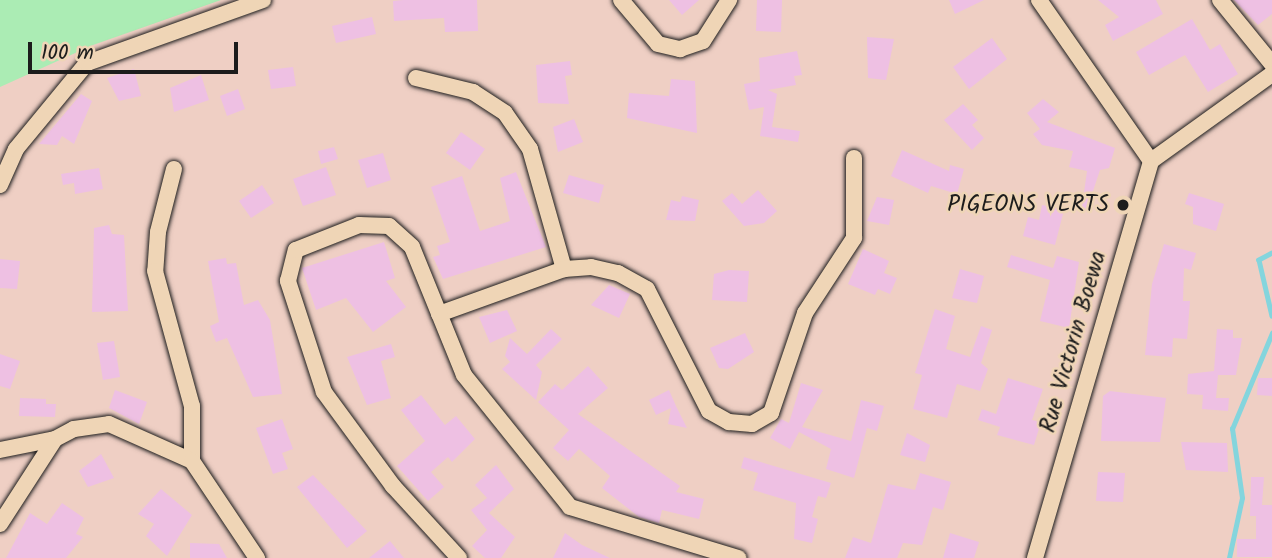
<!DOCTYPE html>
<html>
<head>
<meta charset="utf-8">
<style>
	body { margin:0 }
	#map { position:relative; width:1272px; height:558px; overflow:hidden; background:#efcfc4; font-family:Kalam,sans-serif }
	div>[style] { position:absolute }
	.green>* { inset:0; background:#abecb4 }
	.stream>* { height:4.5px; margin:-2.25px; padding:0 2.25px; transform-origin:2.25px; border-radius:2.25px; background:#84d5dd }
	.building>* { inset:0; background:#eec0e3 }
	.roads { filter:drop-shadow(0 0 2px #1c1c1c) drop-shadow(0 0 2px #1c1c1c) }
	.minor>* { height:16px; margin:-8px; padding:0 8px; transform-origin:8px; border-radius:8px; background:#efd5b6 }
	.dots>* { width:19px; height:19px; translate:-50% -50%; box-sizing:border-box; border:4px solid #efd5b6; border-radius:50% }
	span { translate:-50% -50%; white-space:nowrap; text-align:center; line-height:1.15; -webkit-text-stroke:5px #efd5b6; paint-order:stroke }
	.poi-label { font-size:23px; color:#1c1c1c }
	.right { translate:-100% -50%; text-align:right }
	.street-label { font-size:23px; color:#1c1c1c }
	.scale { position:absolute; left:28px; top:42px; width:210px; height:32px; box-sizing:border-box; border:4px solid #1c1c1c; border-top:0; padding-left:9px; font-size:21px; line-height:24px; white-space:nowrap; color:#1c1c1c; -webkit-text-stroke:5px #efd5b6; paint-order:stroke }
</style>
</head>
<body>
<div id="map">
	<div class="green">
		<i style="clip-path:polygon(0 0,221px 0,93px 45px,0 87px)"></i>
	</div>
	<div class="stream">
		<i style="left:1272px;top:253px;width:15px;rotate:152deg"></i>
		<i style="left:1259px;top:260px;width:57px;rotate:76.9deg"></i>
		<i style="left:1229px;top:558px;width:61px;rotate:-77.8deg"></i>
		<i style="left:1242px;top:498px;width:70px;rotate:-98.2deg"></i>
		<i style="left:1232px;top:429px;width:104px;rotate:-67.4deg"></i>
	</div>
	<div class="building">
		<i style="clip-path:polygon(403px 0,477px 0,478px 31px,445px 32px,444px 18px,394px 21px,393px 1px)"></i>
		<i style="clip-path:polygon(669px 0,699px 0,682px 15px)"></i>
		<i style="clip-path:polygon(757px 0,782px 0,781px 32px,756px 31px)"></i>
		<i style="clip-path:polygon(949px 0,984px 0,955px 14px)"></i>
		<i style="clip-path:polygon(1098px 0,1156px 0,1163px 14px,1113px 41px,1105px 25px,1119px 17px)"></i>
		<i style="clip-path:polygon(1234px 0,1272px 0,1272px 14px,1258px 25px)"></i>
		<i style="clip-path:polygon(372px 17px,376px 34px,336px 43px,332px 26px)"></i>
		<i style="clip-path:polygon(1192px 19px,1210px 50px,1220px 44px,1238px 74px,1208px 92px,1185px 55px,1149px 75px,1136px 52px)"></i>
		<i style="clip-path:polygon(867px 37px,894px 39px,886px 80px,868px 78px)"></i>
		<i style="clip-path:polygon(992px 38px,1007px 59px,969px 89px,953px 67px)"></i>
		<i style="clip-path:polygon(797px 51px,802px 75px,794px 76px,796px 85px,768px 90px,777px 94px,772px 127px,800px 131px,798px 142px,760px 136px,764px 107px,749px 110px,744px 84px,760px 81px,759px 58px)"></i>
		<i style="clip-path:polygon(570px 61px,572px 75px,565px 76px,569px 104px,538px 103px,536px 65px)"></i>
		<i style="clip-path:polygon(293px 67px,296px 86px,271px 89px,268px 70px)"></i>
		<i style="clip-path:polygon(134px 69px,141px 96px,119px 101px,107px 78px)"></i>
		<i style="clip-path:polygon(201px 75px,209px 100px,174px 112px,170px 88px)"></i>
		<i style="clip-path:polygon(671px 79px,695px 81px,697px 133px,627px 118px,629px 93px,669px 96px)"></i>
		<i style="clip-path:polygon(238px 89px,245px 109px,227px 116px,220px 96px)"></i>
		<i style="clip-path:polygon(81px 94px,92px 101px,74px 144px,62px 136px,57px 145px,39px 144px)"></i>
		<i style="clip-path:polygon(1043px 99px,1059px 112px,1047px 122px,1115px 148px,1109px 168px,1100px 170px,1087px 209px,1082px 207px,1087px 171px,1069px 167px,1073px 151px,1042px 145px,1033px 134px,1040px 129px,1027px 113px)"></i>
		<i style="clip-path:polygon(963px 104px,978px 120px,972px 125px,984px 138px,972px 150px,944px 120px)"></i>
		<i style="clip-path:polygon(574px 119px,583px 142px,558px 152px,553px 127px)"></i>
		<i style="clip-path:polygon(461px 132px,485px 149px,470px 170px,446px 153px)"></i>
		<i style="clip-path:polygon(334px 147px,338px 159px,321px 164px,318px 151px)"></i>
		<i style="clip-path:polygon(902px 150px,949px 171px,950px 165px,964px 169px,957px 194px,931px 186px,928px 193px,891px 176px)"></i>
		<i style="clip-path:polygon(383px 153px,391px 180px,367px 188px,358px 160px)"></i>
		<i style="clip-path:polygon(326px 167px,336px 195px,303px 206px,293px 179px)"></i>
		<i style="clip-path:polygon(99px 168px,103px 189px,75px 194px,74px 183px,63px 185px,61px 174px)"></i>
		<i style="clip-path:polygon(516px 172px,546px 247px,443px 279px,433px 257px,440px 255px,437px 246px,450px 242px,431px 187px,462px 176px,480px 231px,510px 221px,500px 178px)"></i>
		<i style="clip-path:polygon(569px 175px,604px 185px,599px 203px,563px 193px)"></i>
		<i style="clip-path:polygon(262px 185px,274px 203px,251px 218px,239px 201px)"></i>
		<i style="clip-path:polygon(758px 190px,777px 211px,764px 223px,744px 226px,722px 201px,732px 193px,742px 204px)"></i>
		<i style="clip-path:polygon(1189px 193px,1224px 204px,1216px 231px,1193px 224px,1193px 207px,1185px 204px)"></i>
		<i style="clip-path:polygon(682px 196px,699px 200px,695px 221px,666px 220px,671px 200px,680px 202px)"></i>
		<i style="clip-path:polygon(877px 197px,894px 200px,889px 225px,867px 221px)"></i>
		<i style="clip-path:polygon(1042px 205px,1064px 210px,1055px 245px,1023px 236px,1028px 217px,1039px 220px)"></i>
		<i style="clip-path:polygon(109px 225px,112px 234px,124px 235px,128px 311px,92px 312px,94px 228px)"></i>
		<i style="clip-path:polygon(384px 242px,395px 278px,386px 281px,406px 307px,373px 332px,346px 298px,316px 310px,302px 268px)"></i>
		<i style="clip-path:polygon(1164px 244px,1196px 253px,1191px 270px,1184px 268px,1183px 301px,1190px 301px,1187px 339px,1173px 338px,1172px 357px,1145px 355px,1152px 284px)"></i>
		<i style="clip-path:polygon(863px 249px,889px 261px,884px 273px,897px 278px,890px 294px,878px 289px,875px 295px,848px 284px)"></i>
		<i style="clip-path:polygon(1011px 255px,1053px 268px,1057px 256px,1079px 262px,1069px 328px,1040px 321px,1050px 280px,1007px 267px)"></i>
		<i style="clip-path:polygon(226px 258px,227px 264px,236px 263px,244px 305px,258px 300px,270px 320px,282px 394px,253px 397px,227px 338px,216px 342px,210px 326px,219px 322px,208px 261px)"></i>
		<i style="clip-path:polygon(0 259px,20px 261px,17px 289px,0 288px)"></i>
		<i style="clip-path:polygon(960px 269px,984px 276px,977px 303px,952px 298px)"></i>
		<i style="clip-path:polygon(729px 270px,749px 271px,747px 302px,712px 300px,714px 274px)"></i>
		<i style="clip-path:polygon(609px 285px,630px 294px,619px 318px,591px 305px)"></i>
		<i style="clip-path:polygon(935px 309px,955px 316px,946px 349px,970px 357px,981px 326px,992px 330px,981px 363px,988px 369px,980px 391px,957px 384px,947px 418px,913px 409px,922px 375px,915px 373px)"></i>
		<i style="clip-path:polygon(507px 310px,517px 331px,490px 343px,479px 317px)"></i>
		<i style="clip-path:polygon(551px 329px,562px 339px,536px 365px,542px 372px,536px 400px,502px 369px,510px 362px,505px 356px,510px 338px,527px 354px)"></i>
		<i style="clip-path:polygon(1217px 329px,1233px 330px,1233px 338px,1242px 338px,1236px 375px,1218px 375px,1216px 398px,1229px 398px,1228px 411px,1202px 409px,1203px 395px,1187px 394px,1188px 374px,1214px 371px)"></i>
		<i style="clip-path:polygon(745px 333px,754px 352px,728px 369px,719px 368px,710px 348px)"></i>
		<i style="clip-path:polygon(114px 341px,120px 377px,103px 380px,97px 343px)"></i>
		<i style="clip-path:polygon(391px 344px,395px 357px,381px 361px,391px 398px,367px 405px,347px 357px)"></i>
		<i style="clip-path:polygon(0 354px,20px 361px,10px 389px,0 386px)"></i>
		<i style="clip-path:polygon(588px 366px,608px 388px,578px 414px,680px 486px,676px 492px,704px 499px,699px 519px,662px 510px,659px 523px,639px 517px,602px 488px,610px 476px,579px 449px,568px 461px,553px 448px,569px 430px,538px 402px,555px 384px,562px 390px)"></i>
		<i style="clip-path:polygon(1008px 378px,1043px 389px,1032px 420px,1041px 422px,1034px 445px,997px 435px,1000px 427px,978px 420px,982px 409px,996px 414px)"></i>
		<i style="clip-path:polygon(1258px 378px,1272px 378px,1272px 396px,1257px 395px)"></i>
		<i style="clip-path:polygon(801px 383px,823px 390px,802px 427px,851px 441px,861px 400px,884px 406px,877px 431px,867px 428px,854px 478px,826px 469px,831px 449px,799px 432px,790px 449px,770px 438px,781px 419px,789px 423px)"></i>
		<i style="clip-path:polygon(115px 390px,147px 402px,139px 424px,109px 408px)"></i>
		<i style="clip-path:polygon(669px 390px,676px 406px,687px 428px,668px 424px,671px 408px,656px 415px,649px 400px)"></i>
		<i style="clip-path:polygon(1110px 391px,1166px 398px,1160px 442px,1101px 441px,1103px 396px)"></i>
		<i style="clip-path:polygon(421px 395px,445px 425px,456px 416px,475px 439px,452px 462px,448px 457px,431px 472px,444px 487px,428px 501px,397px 466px,425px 441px,401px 410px)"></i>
		<i style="clip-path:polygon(20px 398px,46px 399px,46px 404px,56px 404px,55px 417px,19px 416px)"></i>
		<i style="clip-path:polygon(282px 419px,293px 449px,282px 453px,288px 469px,273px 474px,256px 428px)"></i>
		<i style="clip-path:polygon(907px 433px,930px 445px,925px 462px,900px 455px)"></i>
		<i style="clip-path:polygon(1181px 442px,1227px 443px,1228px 472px,1186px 470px)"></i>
		<i style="clip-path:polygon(101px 454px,114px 478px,88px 487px,79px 471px)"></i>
		<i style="clip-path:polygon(744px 457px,831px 483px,826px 498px,818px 496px,812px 517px,818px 519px,812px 543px,794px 539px,796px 503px,753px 490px,758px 473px,741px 468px)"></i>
		<i style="clip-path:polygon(496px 465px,514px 489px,489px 513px,515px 537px,501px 558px,485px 558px,472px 546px,487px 530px,471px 510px,487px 498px,475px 485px)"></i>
		<i style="clip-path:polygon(1098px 472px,1125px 473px,1123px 502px,1096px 501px)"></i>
		<i style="clip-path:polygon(920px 473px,951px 482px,943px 510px,933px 507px,922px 545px,903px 543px,897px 558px,845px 558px,853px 537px,871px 543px,888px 484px,915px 490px)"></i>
		<i style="clip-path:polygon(313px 475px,367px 531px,347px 548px,297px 487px)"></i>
		<i style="clip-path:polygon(1251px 477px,1264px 477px,1262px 505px,1272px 505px,1272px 557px,1237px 557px,1237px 539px,1256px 539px,1256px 516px,1250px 516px)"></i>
		<i style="clip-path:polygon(161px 489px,192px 515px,167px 556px,146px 536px,154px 524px,138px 514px)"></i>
		<i style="clip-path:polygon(62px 503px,84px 518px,76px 534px,83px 537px,66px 558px,6px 558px,30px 513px,47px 524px)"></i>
		<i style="clip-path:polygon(565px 533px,582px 545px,610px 558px,553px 558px)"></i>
		<i style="clip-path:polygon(950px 533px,979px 542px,974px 558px,943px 558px)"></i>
		<i style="clip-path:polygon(390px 541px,404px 558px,369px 558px)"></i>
		<i style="clip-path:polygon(190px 543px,219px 544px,227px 558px,190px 558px)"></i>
	</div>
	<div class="roads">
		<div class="minor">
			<i style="left:621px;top:0;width:57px;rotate:49.9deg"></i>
			<i style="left:658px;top:44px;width:23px;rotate:13deg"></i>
			<i style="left:680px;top:49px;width:24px;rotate:-19deg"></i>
			<i style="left:703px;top:41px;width:49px;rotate:-57.6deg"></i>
			<i style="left:1039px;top:0;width:196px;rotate:55.2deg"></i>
			<i style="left:1220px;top:0;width:82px;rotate:50.9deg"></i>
			<i style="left:416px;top:78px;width:59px;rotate:13.8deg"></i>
			<i style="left:473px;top:92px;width:38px;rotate:33deg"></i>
			<i style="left:505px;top:113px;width:44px;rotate:55.2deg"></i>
			<i style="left:530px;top:149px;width:125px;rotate:74.2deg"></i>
			<i style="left:174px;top:169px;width:65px;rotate:104.3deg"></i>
			<i style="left:158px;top:232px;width:39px;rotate:94deg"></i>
			<i style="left:155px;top:271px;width:140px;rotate:74.7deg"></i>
			<i style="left:192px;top:406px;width:55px;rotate:90deg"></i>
			<i style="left:0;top:185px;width:39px;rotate:-66deg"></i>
			<i style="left:16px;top:149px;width:112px;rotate:-50.5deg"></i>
			<i style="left:87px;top:63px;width:187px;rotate:-19.7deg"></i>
			<i style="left:439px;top:314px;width:133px;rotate:-19.8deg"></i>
			<i style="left:564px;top:269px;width:27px;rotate:-4deg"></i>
			<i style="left:591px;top:267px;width:28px;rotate:13deg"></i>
			<i style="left:618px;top:273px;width:33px;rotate:29deg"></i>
			<i style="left:647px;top:289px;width:137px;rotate:63.1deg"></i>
			<i style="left:709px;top:411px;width:23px;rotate:29deg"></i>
			<i style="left:729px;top:422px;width:23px;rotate:5deg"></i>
			<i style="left:752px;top:424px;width:22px;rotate:-30deg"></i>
			<i style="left:771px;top:413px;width:106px;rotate:-71.2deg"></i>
			<i style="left:805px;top:313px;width:90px;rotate:-56.8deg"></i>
			<i style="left:854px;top:238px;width:80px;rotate:-90deg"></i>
			<i style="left:0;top:450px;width:56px;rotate:-11.3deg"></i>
			<i style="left:0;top:524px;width:101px;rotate:-57.1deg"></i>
			<i style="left:55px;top:439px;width:21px;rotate:-28deg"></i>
			<i style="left:74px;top:429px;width:35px;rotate:-8deg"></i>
			<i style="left:109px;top:424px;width:91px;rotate:24deg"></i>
			<i style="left:192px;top:461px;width:117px;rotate:56.2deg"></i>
			<i style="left:459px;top:558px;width:98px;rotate:-132.5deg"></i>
			<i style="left:393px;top:486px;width:117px;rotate:-126.3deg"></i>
			<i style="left:324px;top:392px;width:117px;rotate:-108deg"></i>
			<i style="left:288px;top:281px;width:32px;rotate:-76deg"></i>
			<i style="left:296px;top:250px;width:68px;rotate:-21.6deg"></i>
			<i style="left:359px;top:225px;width:30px;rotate:2deg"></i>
			<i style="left:389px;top:226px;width:31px;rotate:42deg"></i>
			<i style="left:412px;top:247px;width:138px;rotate:67.9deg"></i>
			<i style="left:464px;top:375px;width:169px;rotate:51.2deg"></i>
			<i style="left:570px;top:507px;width:176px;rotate:16.9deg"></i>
			<i style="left:1035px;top:558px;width:414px;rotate:-73.7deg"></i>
			<i style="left:1151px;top:161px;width:149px;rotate:-35.7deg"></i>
		</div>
	</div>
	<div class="dots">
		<i style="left:1123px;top:205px;background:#1c1c1c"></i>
	</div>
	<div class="poi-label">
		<span class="right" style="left:1109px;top:205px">PIGEONS VERTS</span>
	</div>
	<div class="street-label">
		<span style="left:1074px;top:342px;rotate:-74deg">Rue Victorin Boewa</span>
	</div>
	<div class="scale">100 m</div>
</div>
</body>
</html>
